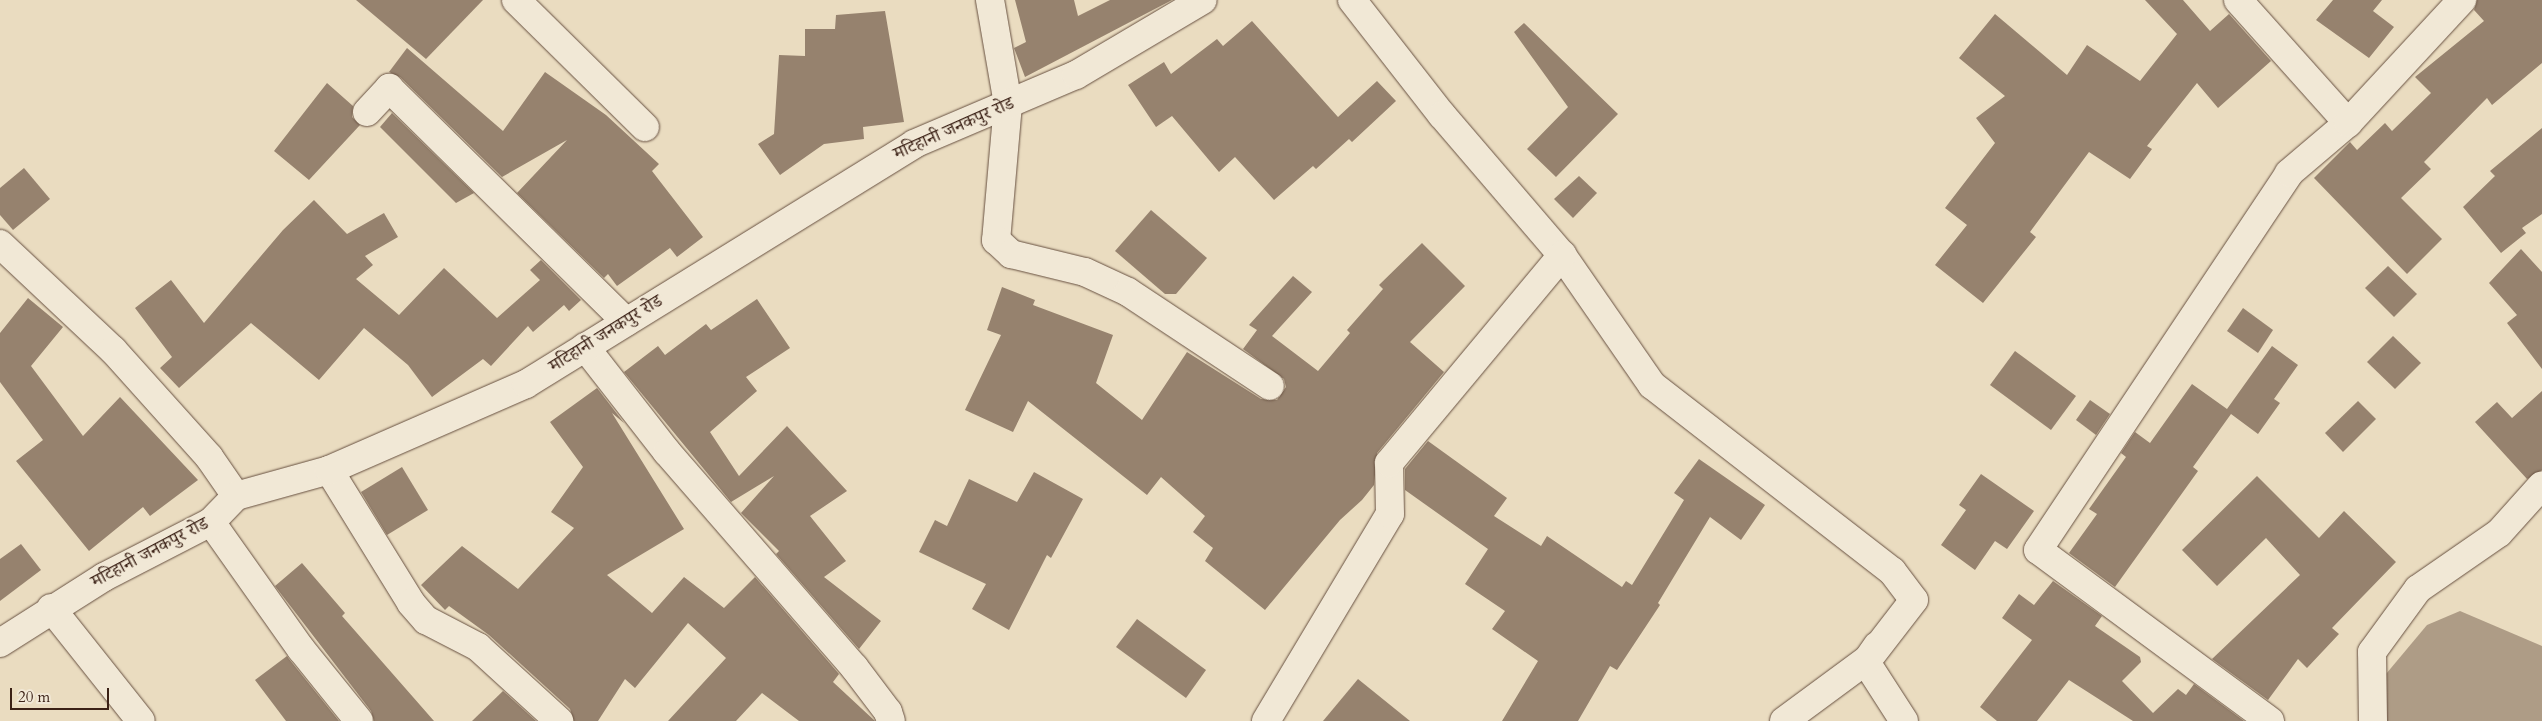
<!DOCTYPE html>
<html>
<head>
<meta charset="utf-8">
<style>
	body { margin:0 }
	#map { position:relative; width:2542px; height:721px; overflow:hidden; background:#eadcc0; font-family:Cardo,"Noto Serif Devanagari",serif }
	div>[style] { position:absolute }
	.water>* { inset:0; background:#ae9c86 }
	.building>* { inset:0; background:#96826e }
	.roads { filter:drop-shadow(0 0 1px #675040) drop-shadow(0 0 1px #675040) }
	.minor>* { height:28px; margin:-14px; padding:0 14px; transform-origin:14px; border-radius:14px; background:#f1e8d6 }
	span { translate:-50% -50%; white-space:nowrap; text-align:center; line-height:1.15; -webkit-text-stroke:4px #f1e8d6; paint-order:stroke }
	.street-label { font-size:18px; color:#3b2116 }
	.scale { position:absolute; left:10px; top:688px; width:99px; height:22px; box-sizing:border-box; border:2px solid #3b2116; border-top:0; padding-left:6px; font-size:15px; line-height:18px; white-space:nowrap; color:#3b2116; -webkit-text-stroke:4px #f1e8d6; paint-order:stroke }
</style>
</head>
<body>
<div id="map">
	<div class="water">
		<i style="clip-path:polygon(2460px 611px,2542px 646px,2542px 721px,2377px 721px,2386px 674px,2427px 625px)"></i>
	</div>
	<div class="building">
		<i style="clip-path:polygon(356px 0,483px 0,426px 59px)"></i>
		<i style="clip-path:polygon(1015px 0,1074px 0,1078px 16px,1110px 0,1172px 0,1025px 77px,1014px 48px,1026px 42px)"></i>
		<i style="clip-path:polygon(2145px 0,2183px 0,2210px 31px,2229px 14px,2271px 61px,2218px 108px,2197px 83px,2147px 146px,2152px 149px,2130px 179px,2089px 152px,2030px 232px,2036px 237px,1983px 303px,1935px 265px,1967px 225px,1945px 208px,1995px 143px,1976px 118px,2005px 96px,1959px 58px,1995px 14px,2067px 75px,2087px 45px,2140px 81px,2177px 34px)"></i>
		<i style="clip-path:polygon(2333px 0,2382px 0,2373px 11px,2394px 27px,2369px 58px,2316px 20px)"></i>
		<i style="clip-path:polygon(2477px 0,2542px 0,2542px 63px,2492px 105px,2487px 98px,2424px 162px,2431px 169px,2401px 198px,2442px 239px,2407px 274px,2314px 178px,2350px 142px,2357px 150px,2385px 123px,2392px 131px,2431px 93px,2415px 77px,2484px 21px,2474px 10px)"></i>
		<i style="clip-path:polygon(885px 11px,904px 122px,863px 127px,864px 139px,824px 144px,780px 175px,758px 144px,774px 134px,779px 55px,805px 56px,805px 29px,835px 29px,836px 15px)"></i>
		<i style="clip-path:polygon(1252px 21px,1338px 117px,1377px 81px,1396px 101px,1352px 142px,1349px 139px,1316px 169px,1313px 166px,1274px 200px,1235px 157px,1219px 172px,1172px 116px,1156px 127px,1128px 85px,1164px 62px,1171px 74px,1217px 39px,1223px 46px)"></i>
		<i style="clip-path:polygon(1524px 23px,1618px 114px,1556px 177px,1527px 149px,1568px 107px,1514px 32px)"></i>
		<i style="clip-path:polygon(407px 48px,503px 131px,545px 72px,606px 115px,659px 164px,652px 171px,703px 237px,677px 257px,670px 248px,617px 286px,608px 274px,604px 278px,517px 193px,567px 140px,502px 177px,400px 77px,389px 72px)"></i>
		<i style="clip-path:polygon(327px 83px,353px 106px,352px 117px,360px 125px,309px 180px,274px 151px)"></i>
		<i style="clip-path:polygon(392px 113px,474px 193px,456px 203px,380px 127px)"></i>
		<i style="clip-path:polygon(2542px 128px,2542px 214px,2522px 228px,2526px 233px,2501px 253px,2463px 207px,2495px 176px,2490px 171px)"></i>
		<i style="clip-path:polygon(24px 168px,50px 199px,13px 230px,0 215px,0 188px)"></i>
		<i style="clip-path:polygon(1579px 176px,1597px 193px,1573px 218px,1554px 199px)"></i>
		<i style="clip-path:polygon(314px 200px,347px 234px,384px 213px,398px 237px,365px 256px,373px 265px,356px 279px,399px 315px,444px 268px,497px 318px,540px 280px,530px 270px,541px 260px,581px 300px,569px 311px,564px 305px,533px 332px,528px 326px,491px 366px,483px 359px,432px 397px,408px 365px,364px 328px,319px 380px,251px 323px,179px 388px,160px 368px,172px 357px,135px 308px,171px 280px,204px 323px,283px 230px)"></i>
		<i style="clip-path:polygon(1151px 210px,1207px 258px,1176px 294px,1165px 294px,1115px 251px)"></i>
		<i style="clip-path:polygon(1422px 243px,1465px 286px,1410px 342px,1444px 372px,1377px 453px,1374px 485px,1362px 500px,1340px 520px,1265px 610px,1205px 561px,1213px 548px,1193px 532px,1205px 516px,1161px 477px,1147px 495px,1028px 401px,1013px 432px,965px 410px,1001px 335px,987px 330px,1002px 287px,1035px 300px,1033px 305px,1113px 335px,1096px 383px,1142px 420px,1187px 352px,1261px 399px,1277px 400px,1286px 387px,1284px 379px,1243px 349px,1257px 330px,1249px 325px,1293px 276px,1312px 292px,1272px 336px,1318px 371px,1350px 333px,1347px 330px,1383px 289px,1379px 285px)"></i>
		<i style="clip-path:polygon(2521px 249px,2542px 272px,2542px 369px,2507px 323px,2517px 315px,2489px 283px)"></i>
		<i style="clip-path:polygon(2388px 266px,2417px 294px,2394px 317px,2365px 288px)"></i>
		<i style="clip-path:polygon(28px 298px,63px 327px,31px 366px,83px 436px,120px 397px,198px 480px,150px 516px,143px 507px,89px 551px,16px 461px,43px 440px,0 382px,0 333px)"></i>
		<i style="clip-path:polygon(757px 299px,790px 348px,746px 377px,757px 391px,710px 432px,739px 476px,787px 426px,847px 491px,810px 516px,846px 561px,824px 577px,881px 621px,859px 649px,776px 554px,779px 551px,741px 513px,774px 476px,731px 502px,624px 372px,658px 346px,665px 355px,706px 324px,711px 330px)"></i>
		<i style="clip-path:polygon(2243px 308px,2273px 330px,2258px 353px,2227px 331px)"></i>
		<i style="clip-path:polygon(2393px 336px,2421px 363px,2395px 389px,2367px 362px)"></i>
		<i style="clip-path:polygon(2272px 346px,2298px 365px,2274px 399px,2280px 403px,2258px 434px,2231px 414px,2193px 467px,2198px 471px,2115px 587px,2069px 553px,2097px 514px,2089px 509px,2126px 457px,2121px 453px,2135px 432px,2150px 443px,2192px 384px,2227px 409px)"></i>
		<i style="clip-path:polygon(2015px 351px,2076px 396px,2051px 430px,1990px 385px)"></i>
		<i style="clip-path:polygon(597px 388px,624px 423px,612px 413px,684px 529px,607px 575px,652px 613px,684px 577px,724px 608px,755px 577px,839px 674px,833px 682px,875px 721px,799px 721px,762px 693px,736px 721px,668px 721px,726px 658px,688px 623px,635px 688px,625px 679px,598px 721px,574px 721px,570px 709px,489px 635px,449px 606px,445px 610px,421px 585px,462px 546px,518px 589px,574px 528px,551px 512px,583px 467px,550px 422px)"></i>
		<i style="clip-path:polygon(2542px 391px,2542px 470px,2527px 479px,2475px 422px,2497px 402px,2512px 418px)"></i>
		<i style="clip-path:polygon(2090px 400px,2110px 414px,2096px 435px,2076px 420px)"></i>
		<i style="clip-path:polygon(2358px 401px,2376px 419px,2343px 452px,2325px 433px)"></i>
		<i style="clip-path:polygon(1428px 441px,1507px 498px,1494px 516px,1541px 546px,1547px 536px,1622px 587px,1626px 581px,1632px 585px,1684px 500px,1674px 493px,1699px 459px,1765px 505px,1741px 540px,1710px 517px,1658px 603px,1660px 605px,1617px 670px,1610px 666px,1578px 721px,1502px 721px,1538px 661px,1492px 629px,1505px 611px,1465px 584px,1488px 549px,1405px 490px,1405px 469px)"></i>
		<i style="clip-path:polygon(402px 467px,428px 510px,387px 535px,361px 492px)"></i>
		<i style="clip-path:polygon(1034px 472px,1083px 499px,1051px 558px,1047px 555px,1009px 630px,972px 609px,986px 584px,919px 552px,935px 520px,947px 526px,969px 479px,1017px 502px)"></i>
		<i style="clip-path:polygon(1981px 474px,2034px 511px,2007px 549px,1995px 541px,1975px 570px,1941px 545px,1966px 510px,1959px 505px)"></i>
		<i style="clip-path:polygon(2257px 476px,2319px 538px,2344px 511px,2396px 562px,2332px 628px,2339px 634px,2307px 668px,2298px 659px,2268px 700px,2212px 659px,2300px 575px,2266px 538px,2217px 586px,2182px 550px)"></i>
		<i style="clip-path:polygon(21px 544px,41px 570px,0 601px,0 559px)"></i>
		<i style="clip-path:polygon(302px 563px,345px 613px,342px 616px,434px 721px,374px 721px,371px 711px,275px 586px)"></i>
		<i style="clip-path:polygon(2053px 581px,2102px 616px,2095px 626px,2140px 657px,2141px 662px,2122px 681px,2153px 713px,2178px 689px,2186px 695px,2194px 684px,2244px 721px,2133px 721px,2069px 680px,2037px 721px,1997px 721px,1980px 707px,2032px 640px,2002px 618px,2019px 594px,2034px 605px)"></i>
		<i style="clip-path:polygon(1137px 619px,1206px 670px,1186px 698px,1116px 647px)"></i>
		<i style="clip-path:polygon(287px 656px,289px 659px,339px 721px,286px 721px,255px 680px)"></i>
		<i style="clip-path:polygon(1358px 679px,1410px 721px,1323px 721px)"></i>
		<i style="clip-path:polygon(503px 691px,536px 721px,472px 721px)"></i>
	</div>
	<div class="roads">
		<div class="minor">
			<i style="left:516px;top:0;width:181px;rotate:44.6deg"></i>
			<i style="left:990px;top:0;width:106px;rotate:80.2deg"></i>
			<i style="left:1008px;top:104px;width:137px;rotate:95deg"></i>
			<i style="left:996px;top:240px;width:21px;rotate:43deg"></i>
			<i style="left:1011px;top:254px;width:76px;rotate:13.7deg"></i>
			<i style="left:1085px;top:272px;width:47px;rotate:24.9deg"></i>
			<i style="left:1128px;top:292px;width:170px;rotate:33.5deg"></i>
			<i style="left:1352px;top:0;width:146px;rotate:52deg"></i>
			<i style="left:1442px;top:115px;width:184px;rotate:49.4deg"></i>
			<i style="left:1562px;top:255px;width:158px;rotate:55.3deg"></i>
			<i style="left:1652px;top:385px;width:304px;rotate:37.8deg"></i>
			<i style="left:1892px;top:571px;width:36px;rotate:53deg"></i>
			<i style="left:1914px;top:600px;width:78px;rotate:127.7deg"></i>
			<i style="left:1866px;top:662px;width:70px;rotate:57.2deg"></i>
			<i style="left:2238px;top:0;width:165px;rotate:48.2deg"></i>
			<i style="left:367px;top:112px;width:33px;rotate:-47deg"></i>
			<i style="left:389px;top:88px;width:333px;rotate:44.6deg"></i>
			<i style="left:0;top:244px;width:155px;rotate:43.2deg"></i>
			<i style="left:113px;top:350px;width:144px;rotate:48.1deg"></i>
			<i style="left:209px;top:457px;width:47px;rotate:55.3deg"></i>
			<i style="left:585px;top:347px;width:133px;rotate:52deg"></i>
			<i style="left:667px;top:452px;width:285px;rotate:49deg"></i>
			<i style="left:854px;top:667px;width:56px;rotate:52.9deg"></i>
			<i style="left:888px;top:712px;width:9px;rotate:72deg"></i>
			<i style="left:329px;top:470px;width:156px;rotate:58.3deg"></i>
			<i style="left:411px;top:603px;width:23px;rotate:49deg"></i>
			<i style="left:426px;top:620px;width:59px;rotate:27.4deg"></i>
			<i style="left:478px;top:647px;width:110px;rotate:42.4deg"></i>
			<i style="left:211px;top:522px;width:156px;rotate:54.7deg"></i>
			<i style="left:301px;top:649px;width:92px;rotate:51.1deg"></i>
			<i style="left:51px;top:608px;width:144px;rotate:51.5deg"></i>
			<i style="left:0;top:643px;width:123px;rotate:-32.4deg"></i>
			<i style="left:104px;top:577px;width:120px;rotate:-27.2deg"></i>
			<i style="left:211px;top:522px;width:36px;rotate:-46deg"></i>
			<i style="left:236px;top:496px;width:97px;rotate:-15.6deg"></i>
			<i style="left:329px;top:470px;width:215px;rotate:-23.6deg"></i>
			<i style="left:526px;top:384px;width:456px;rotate:-31.7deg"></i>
			<i style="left:914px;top:144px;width:176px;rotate:-23.1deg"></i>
			<i style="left:1076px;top:75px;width:147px;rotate:-30.6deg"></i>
			<i style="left:1266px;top:721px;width:241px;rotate:-59.1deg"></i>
			<i style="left:1390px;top:514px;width:51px;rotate:-91.1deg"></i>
			<i style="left:1389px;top:463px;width:271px;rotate:-50.2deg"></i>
			<i style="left:1784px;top:721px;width:104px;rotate:-36.4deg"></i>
			<i style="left:1868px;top:659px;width:16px;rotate:-55deg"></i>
			<i style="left:2270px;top:721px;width:288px;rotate:-143.6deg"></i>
			<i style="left:2038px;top:550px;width:453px;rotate:-56.3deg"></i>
			<i style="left:2289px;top:173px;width:77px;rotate:-40.3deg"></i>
			<i style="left:2348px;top:123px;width:168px;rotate:-47.2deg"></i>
			<i style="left:2373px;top:721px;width:69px;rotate:-90.8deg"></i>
			<i style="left:2372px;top:652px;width:78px;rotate:-53.9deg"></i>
			<i style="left:2418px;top:589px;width:98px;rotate:-34.7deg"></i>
			<i style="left:2499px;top:533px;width:64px;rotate:-48.1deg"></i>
		</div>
	</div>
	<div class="street-label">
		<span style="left:954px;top:129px;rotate:-24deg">मटिहानी जनकपुर रोड</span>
		<span style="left:606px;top:334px;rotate:-32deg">मटिहानी जनकपुर रोड</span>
		<span style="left:150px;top:553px;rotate:-28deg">मटिहानी जनकपुर रोड</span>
	</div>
	<div class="scale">20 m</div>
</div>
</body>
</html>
